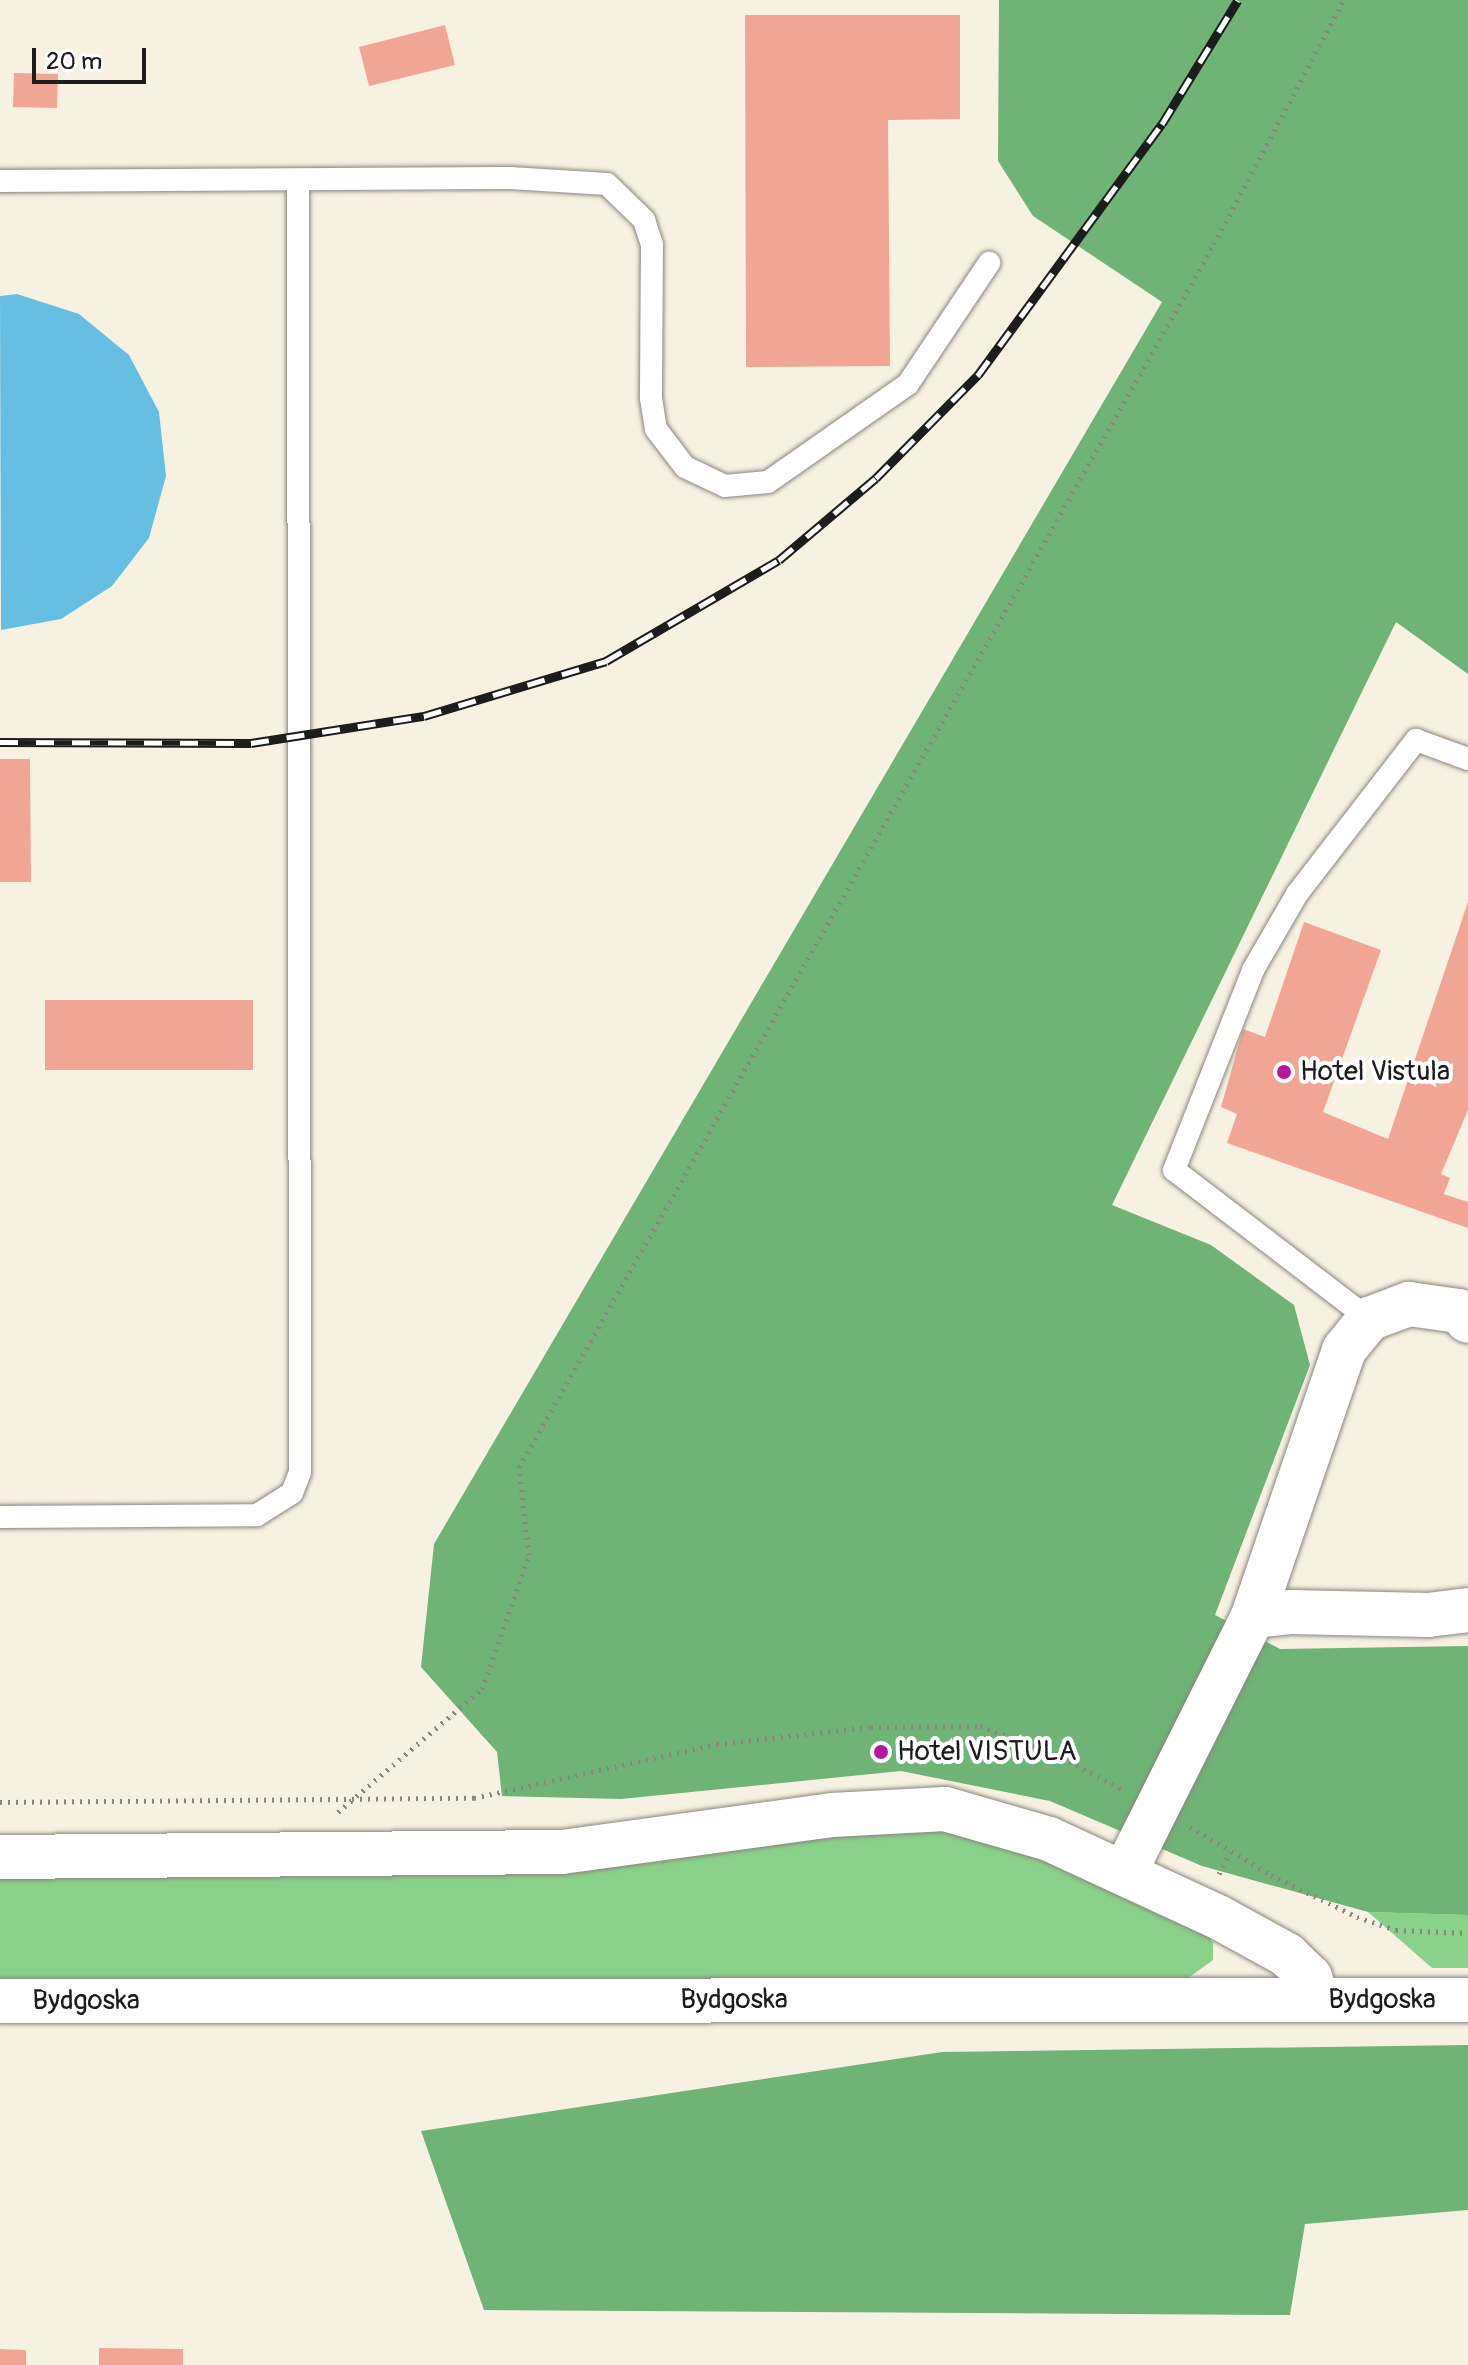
<!DOCTYPE html>
<html>
<head>
<meta charset="utf-8">
<style>
	body { margin:0 }
	#map { position:relative; width:1468px; height:2365px; overflow:hidden; background:#f7f1e2; font-family:Pangolin,sans-serif }
	div>[style] { position:absolute }
	.green>* { inset:0; background:#8ad18b }
	.forest>* { inset:0; background:#6fb377 }
	.water>* { inset:0; background:#66bfe3 }
	.building>* { inset:0; background:#f1a695 }
	.path>* { height:5px; margin-top:-2.5px; transform-origin:0; background:repeating-linear-gradient(90deg,#8a867f 0 2px,transparent 0 8px) }
	.roads { filter:drop-shadow(0 0 2px #8a867f) drop-shadow(0 0 2px #8a867f) }
	.service>* { height:22px; margin:-11px; padding:0 11px; transform-origin:11px; border-radius:11px; background:#fff }
	.minor>* { height:44px; margin:-22px; padding:0 22px; transform-origin:22px; border-radius:22px; background:#fff }
	.tertiary>* { height:44px; margin:-22px; padding:0 22px; transform-origin:22px; border-radius:22px; background:#fff }
	.rail>* { height:9px; margin-top:-4.5px; transform-origin:0; background:repeating-linear-gradient(90deg,#fff 0 18px,#1c1c1c 0 36px); box-sizing:border-box; border-block:2px solid #1c1c1c }
	.dots>* { width:22px; height:22px; translate:-50% -50%; box-sizing:border-box; border:4px solid #fff; border-radius:50% }
	span { translate:-50% -50%; white-space:nowrap; text-align:center; line-height:1.15; -webkit-text-stroke:8px #fff; paint-order:stroke }
	.poi-label { font-size:28px; color:#1c1c1c }
	.left { translate:0 -50%; text-align:left }
	.street-label { font-size:28px; color:#1c1c1c }
	.scale { position:absolute; left:32px; top:48px; width:114px; height:36px; box-sizing:border-box; border:4px solid #1c1c1c; border-top:0; padding-left:10px; font-size:24px; line-height:28px; white-space:nowrap; color:#1c1c1c; -webkit-text-stroke:6px #fff; paint-order:stroke }
</style>
</head>
<body>
<div id="map">
	<div class="green">
		<i style="clip-path:polygon(933px 1828px,1034px 1852px,1205px 1931px,1213px 1943px,1213px 1960px,1188px 1978px,0 1981px,0 1875px,528px 1874px,761px 1841px)"></i>
		<i style="clip-path:polygon(1368px 1912px,1468px 1915px,1468px 1968px,1432px 1968px)"></i>
	</div>
	<div class="forest">
		<i style="clip-path:polygon(999px 0,1468px 0,1468px 674px,1396px 622px,1112px 1205px,1211px 1245px,1294px 1305px,1310px 1365px,1215px 1615px,1280px 1649px,1468px 1646px,1468px 1915px,1368px 1912px,1202px 1866px,1050px 1801px,901px 1771px,621px 1799px,502px 1796px,497px 1752px,421px 1667px,434px 1544px,1162px 302px,1033px 216px,998px 161px)"></i>
		<i style="clip-path:polygon(1468px 2045px,1468px 2210px,1305px 2224px,1290px 2315px,484px 2310px,421px 2131px,942px 2052px)"></i>
	</div>
	<div class="water">
		<i style="clip-path:polygon(17px 294px,79px 314px,129px 355px,159px 412px,166px 476px,149px 538px,112px 586px,61px 619px,1px 630px,0 296px)"></i>
	</div>
	<div class="building">
		<i style="clip-path:polygon(745px 15px,960px 15px,960px 119px,888px 120px,890px 366px,746px 367px)"></i>
		<i style="clip-path:polygon(445px 25px,455px 65px,369px 86px,359px 47px)"></i>
		<i style="clip-path:polygon(14px 73px,58px 74px,57px 108px,13px 107px)"></i>
		<i style="clip-path:polygon(0 759px,30px 759px,31px 882px,0 882px)"></i>
		<i style="clip-path:polygon(1468px 902px,1468px 1110px,1441px 1174px,1450px 1178px,1444px 1194px,1468px 1202px,1468px 1228px,1227px 1143px,1237px 1114px,1221px 1107px,1243px 1029px,1265px 1037px,1304px 922px,1381px 950px,1323px 1112px,1388px 1139px)"></i>
		<i style="clip-path:polygon(45px 1000px,253px 1000px,253px 1070px,45px 1070px)"></i>
		<i style="clip-path:polygon(99px 2348px,183px 2349px,183px 2365px,99px 2365px)"></i>
		<i style="clip-path:polygon(0 2349px,26px 2350px,26px 2365px,0 2365px)"></i>
	</div>
	<div class="path">
		<i style="left:0;top:1802px;width:474px;rotate:-0.5deg"></i>
		<i style="left:474px;top:1798px;width:249px;rotate:-12.5deg"></i>
		<i style="left:717px;top:1744px;width:155px;rotate:-6.3deg"></i>
		<i style="left:871px;top:1727px;width:109px;rotate:-0.5deg"></i>
		<i style="left:980px;top:1726px;width:80px;rotate:20.5deg"></i>
		<i style="left:1055px;top:1754px;width:76px;rotate:27.6deg"></i>
		<i style="left:338px;top:1812px;width:189px;rotate:-40.5deg"></i>
		<i style="left:482px;top:1689px;width:142px;rotate:-70.7deg"></i>
		<i style="left:529px;top:1555px;width:89px;rotate:-96.5deg"></i>
		<i style="left:519px;top:1467px;width:1407px;rotate:-60.39deg"></i>
		<i style="left:1214px;top:244px;width:276px;rotate:-62deg"></i>
		<i style="left:1190px;top:1827px;width:94px;rotate:30.7deg"></i>
		<i style="left:1271px;top:1875px;width:96px;rotate:26deg"></i>
		<i style="left:1357px;top:1917px;width:41px;rotate:18.4deg"></i>
		<i style="left:1396px;top:1930px;width:72px;rotate:2.4deg"></i>
		<i style="left:1219px;top:1874px;width:25px;rotate:-64deg"></i>
	</div>
	<div class="roads">
		<div class="service">
			<i style="left:0;top:181px;width:510px;rotate:-0.34deg"></i>
			<i style="left:510px;top:178px;width:97px;rotate:3.5deg"></i>
			<i style="left:607px;top:184px;width:52px;rotate:44.2deg"></i>
			<i style="left:644px;top:220px;width:25px;rotate:72deg"></i>
			<i style="left:652px;top:244px;width:154px;rotate:90.4deg"></i>
			<i style="left:651px;top:398px;width:31px;rotate:81deg"></i>
			<i style="left:656px;top:429px;width:48px;rotate:52.7deg"></i>
			<i style="left:685px;top:467px;width:44px;rotate:25.4deg"></i>
			<i style="left:725px;top:486px;width:43px;rotate:-5.3deg"></i>
			<i style="left:768px;top:482px;width:171px;rotate:-35deg"></i>
			<i style="left:908px;top:384px;width:146px;rotate:-56.2deg"></i>
			<i style="left:1369px;top:1319px;width:245px;rotate:-142.6deg"></i>
			<i style="left:1174px;top:1170px;width:215px;rotate:-68.4deg"></i>
			<i style="left:1253px;top:970px;width:88px;rotate:-59.9deg"></i>
			<i style="left:1297px;top:894px;width:195px;rotate:-52.3deg"></i>
			<i style="left:1416px;top:740px;width:55px;rotate:20.1deg"></i>
			<i style="left:0;top:1517px;width:257px;rotate:-0.4deg"></i>
			<i style="left:257px;top:1515px;width:41px;rotate:-32.2deg"></i>
			<i style="left:292px;top:1493px;width:22px;rotate:-69deg"></i>
			<i style="left:300px;top:1472px;width:1292px;rotate:-90.09deg"></i>
		</div>
		<div class="minor">
			<i style="left:1253px;top:1616px;width:37px;rotate:-6deg"></i>
			<i style="left:1290px;top:1612px;width:138px;rotate:1.2deg"></i>
			<i style="left:1428px;top:1615px;width:40px;rotate:-7.1deg"></i>
			<i style="left:0;top:1857px;width:562px;rotate:-0.51deg"></i>
			<i style="left:562px;top:1852px;width:273px;rotate:-7.8deg"></i>
			<i style="left:832px;top:1815px;width:113px;rotate:-3deg"></i>
			<i style="left:945px;top:1809px;width:108px;rotate:16.1deg"></i>
			<i style="left:1049px;top:1839px;width:186px;rotate:24.8deg"></i>
			<i style="left:1218px;top:1917px;width:79px;rotate:28.8deg"></i>
			<i style="left:1287px;top:1955px;width:32px;rotate:44deg"></i>
			<i style="left:1310px;top:1977px;width:24px;rotate:73deg"></i>
			<i style="left:1125px;top:1872px;width:286px;rotate:-63.4deg"></i>
			<i style="left:1253px;top:1616px;width:281px;rotate:-71.1deg"></i>
			<i style="left:1344px;top:1350px;width:40px;rotate:-51deg"></i>
			<i style="left:1369px;top:1319px;width:43px;rotate:-20.6deg"></i>
			<i style="left:1409px;top:1304px;width:50px;rotate:8deg"></i>
			<i style="left:1459px;top:1311px;width:13px;rotate:48deg"></i>
		</div>
		<div class="tertiary">
			<i style="left:0;top:2001px;width:1468px;rotate:-0.04deg"></i>
		</div>
	</div>
	<div class="rail">
		<i style="left:0;top:742px;width:251px;rotate:0.2deg"></i>
		<i style="left:251px;top:743px;width:175px;rotate:-8.9deg"></i>
		<i style="left:424px;top:716px;width:190px;rotate:-16.8deg"></i>
		<i style="left:606px;top:661px;width:200px;rotate:-30.3deg"></i>
		<i style="left:779px;top:560px;width:127px;rotate:-40.2deg"></i>
		<i style="left:876px;top:478px;width:145px;rotate:-45.3deg"></i>
		<i style="left:978px;top:375px;width:311px;rotate:-53.8deg"></i>
		<i style="left:1162px;top:124px;width:145px;rotate:-58.5deg"></i>
	</div>
	<div class="dots">
		<i style="left:1284px;top:1072px;background:#b5179e"></i>
		<i style="left:881px;top:1752px;background:#b5179e"></i>
	</div>
	<div class="poi-label">
		<span class="left" style="left:1300px;top:1072px">Hotel Vistula</span>
		<span class="left" style="left:897px;top:1752px">Hotel VISTULA</span>
	</div>
	<div class="street-label">
		<span style="left:734px;top:2000px">Bydgoska</span>
		<span style="left:1382px;top:2000px">Bydgoska</span>
		<span style="left:86px;top:2001px">Bydgoska</span>
	</div>
	<div class="scale">20 m</div>
</div>
</body>
</html>
